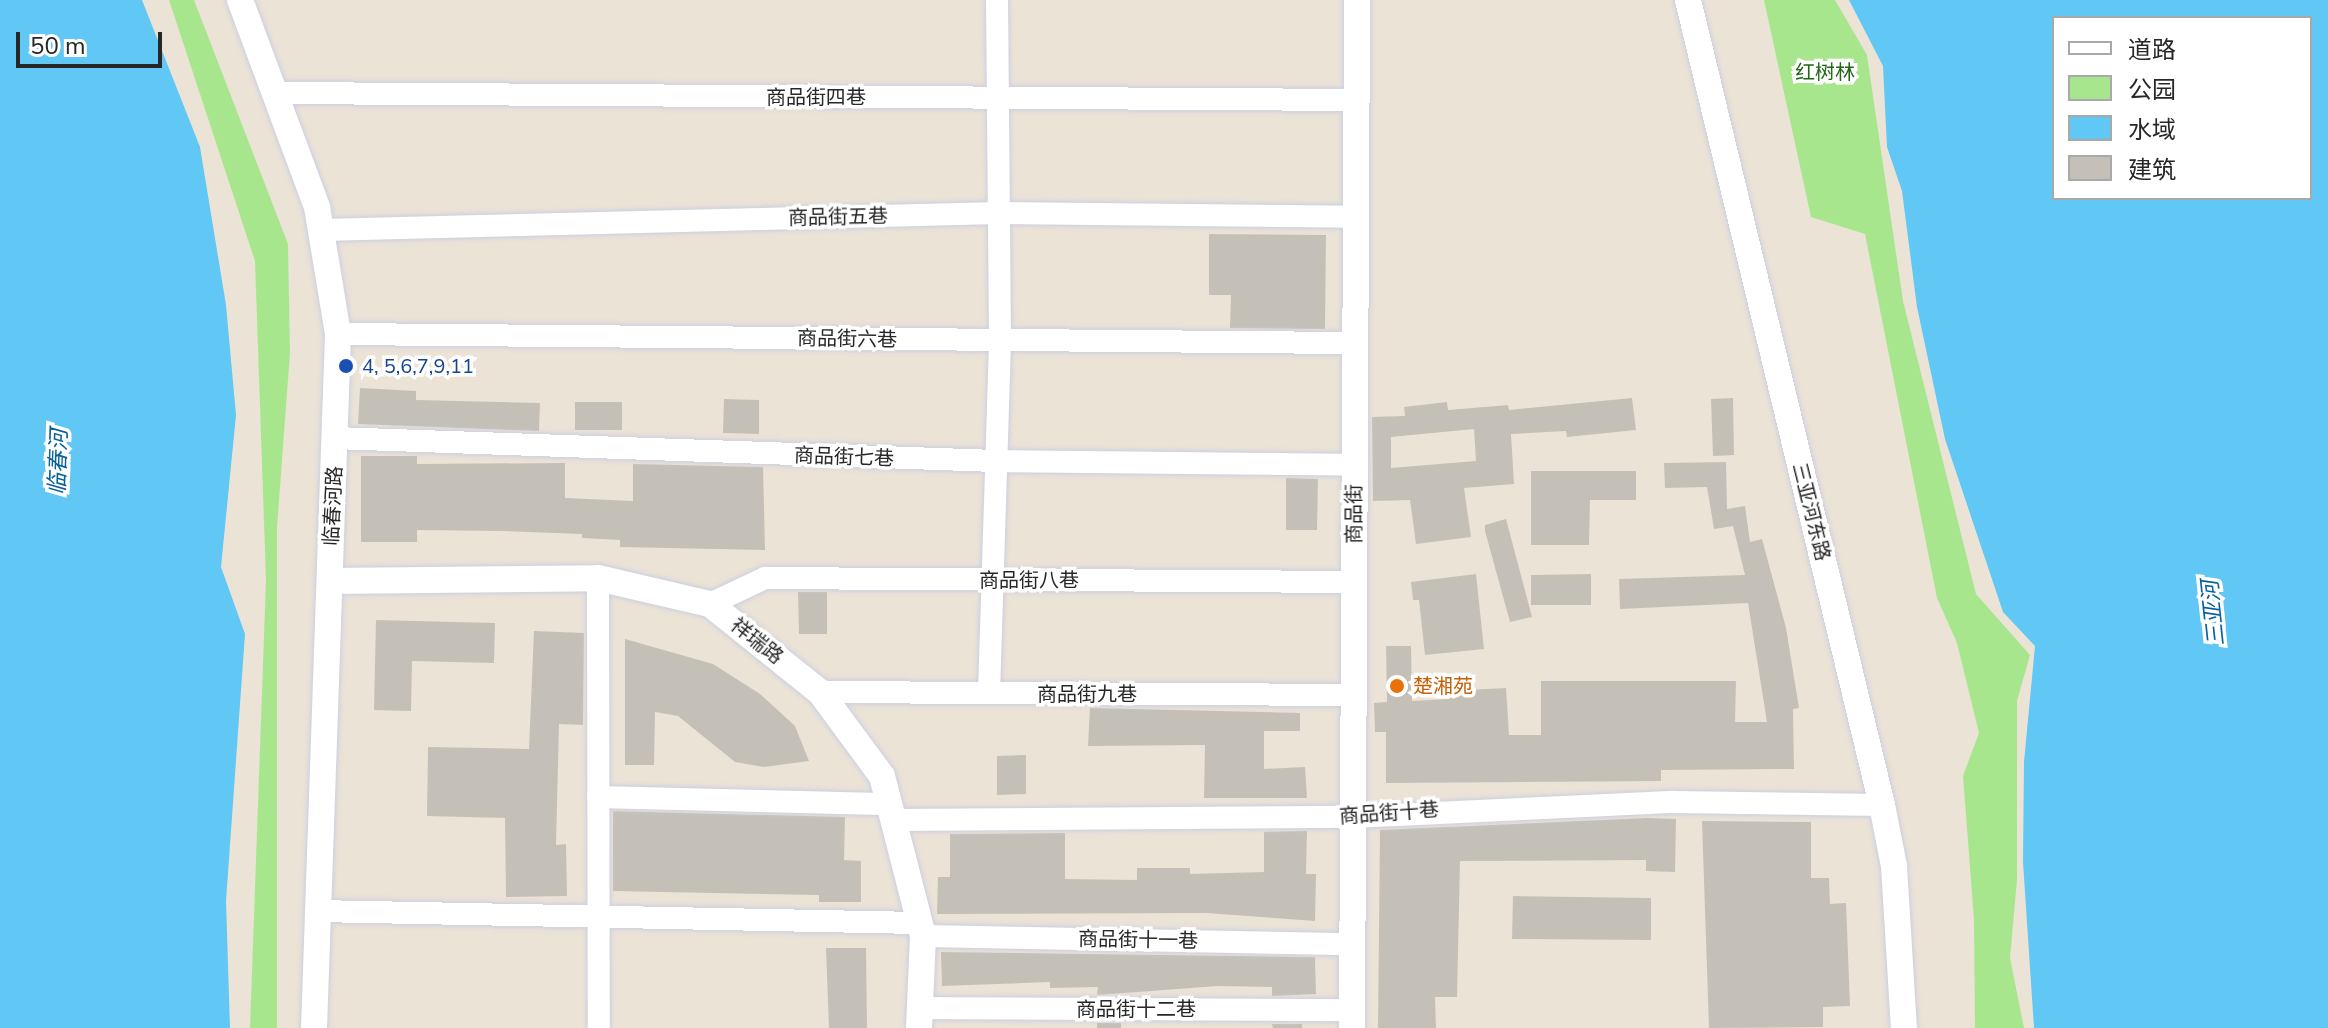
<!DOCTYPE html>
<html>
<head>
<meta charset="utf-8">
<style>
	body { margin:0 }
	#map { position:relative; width:2328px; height:1028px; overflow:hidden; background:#ebe3d6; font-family:"Nunito Sans","Noto Sans SC",sans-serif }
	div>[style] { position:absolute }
	.green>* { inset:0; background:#a8e68e }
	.water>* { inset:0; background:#61c7f5 }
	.building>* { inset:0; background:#c5c0b7 }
	.roads { filter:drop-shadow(0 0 2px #cccfe1) drop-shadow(0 0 2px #cccfe1) }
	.minor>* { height:22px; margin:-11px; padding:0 11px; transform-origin:11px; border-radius:11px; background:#fff }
	.tertiary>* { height:26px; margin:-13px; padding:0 13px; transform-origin:13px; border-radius:13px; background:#fff }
	.dots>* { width:22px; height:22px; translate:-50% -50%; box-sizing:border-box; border:4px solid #fff; border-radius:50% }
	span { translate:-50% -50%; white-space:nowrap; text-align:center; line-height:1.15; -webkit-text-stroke:7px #fff; paint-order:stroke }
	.park-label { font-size:20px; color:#226615 }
	.street-label { font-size:20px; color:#272727 }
	.transit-label { font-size:20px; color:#164399 }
	.left { translate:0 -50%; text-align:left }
	.food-label { font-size:20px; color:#c56008 }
	.water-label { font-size:22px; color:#05619c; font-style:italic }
	.legend { position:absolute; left:2052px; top:16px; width:260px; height:184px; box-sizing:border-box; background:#fff; border:2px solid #a9a9a9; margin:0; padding:10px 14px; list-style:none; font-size:24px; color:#272727 }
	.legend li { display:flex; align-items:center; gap:16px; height:40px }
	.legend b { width:40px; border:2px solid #a9a9a9 }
	.scale { position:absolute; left:16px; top:32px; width:146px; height:36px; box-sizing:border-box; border:4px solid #272727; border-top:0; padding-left:10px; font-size:24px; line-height:28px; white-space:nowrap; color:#272727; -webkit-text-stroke:6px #fff; paint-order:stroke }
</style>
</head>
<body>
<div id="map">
	<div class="green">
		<i style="clip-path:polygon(169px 0,194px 0,288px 244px,290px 353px,277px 527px,277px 1028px,250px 1028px,266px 580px,255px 261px)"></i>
		<i style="clip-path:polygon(1764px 0,1835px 0,1867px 55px,1903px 301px,1976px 594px,2030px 655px,2017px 701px,2017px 880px,2010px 958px,2024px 1028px,1975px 1028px,1974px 920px,1963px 776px,1979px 733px,1957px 643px,1937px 598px,1865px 234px,1811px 217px)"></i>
	</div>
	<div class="water">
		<i style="clip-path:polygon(0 0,142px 0,200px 147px,226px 305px,236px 415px,221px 567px,245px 634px,226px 901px,230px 1028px,0 1028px)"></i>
		<i style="clip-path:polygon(evenodd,1849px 0,2328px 0,2328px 1028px,2034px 1028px,2023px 862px,2024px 762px,2035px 646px,2003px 612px,1945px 439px,1917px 307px,1902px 191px,1887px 147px,1883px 66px,1849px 0,2310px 18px,2310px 198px,2054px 198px,2054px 18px,2310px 18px)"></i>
	</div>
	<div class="building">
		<i style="clip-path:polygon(1209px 234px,1326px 235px,1325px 329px,1230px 328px,1231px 295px,1209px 295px)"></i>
		<i style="clip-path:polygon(360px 388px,416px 391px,416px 400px,540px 403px,539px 431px,358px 424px)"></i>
		<i style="clip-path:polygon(evenodd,1632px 398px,1636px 430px,1567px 437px,1566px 431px,1511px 434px,1514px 484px,1464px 488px,1471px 537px,1416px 544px,1410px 500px,1373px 501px,1372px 417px,1405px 416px,1404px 407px,1447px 402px,1448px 410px,1508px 405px,1509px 410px,1632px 398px,1474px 429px,1476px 461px,1391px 468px,1391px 437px,1474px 429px)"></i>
		<i style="clip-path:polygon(1733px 398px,1734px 455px,1713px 456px,1711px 399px)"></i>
		<i style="clip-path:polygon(724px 399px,759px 400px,759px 434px,723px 433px)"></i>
		<i style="clip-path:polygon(575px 402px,622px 402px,622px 430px,575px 430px)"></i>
		<i style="clip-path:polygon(361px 456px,417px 456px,417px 464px,565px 463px,565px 498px,633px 501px,633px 464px,763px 467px,765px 550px,620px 547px,620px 540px,582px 538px,582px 534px,502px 531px,417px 530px,417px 542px,361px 542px)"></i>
		<i style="clip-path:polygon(1726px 462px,1727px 509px,1745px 506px,1750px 542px,1762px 539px,1786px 628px,1799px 708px,1793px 709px,1794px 769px,1661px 770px,1661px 781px,1386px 783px,1386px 732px,1375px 732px,1374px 703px,1387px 702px,1386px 646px,1411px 646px,1412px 701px,1449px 699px,1448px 691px,1506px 688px,1509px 735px,1541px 735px,1541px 681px,1736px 681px,1735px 722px,1767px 722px,1748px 603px,1620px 609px,1619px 579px,1745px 575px,1733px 526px,1714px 529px,1707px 487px,1665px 488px,1664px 463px)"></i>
		<i style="clip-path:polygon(1531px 471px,1636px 471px,1636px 500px,1590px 500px,1589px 545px,1531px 545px)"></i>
		<i style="clip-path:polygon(1286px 478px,1318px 479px,1317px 530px,1286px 530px)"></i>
		<i style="clip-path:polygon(1506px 519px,1532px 617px,1510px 622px,1485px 531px,1485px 525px)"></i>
		<i style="clip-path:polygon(1476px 574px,1484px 649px,1425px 655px,1419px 600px,1413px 600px,1411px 582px)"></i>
		<i style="clip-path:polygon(1591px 574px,1591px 605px,1531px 605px,1531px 575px)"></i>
		<i style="clip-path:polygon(798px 592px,827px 592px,827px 634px,799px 634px)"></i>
		<i style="clip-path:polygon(376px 620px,495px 623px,494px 663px,412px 661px,411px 711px,374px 710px)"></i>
		<i style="clip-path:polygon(534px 631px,584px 633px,583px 725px,559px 724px,556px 845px,566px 844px,567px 896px,506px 897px,505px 818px,427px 816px,428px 747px,529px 749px)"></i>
		<i style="clip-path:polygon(625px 639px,713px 664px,760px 694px,795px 726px,809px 761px,764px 767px,735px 762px,678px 716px,655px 712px,654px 765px,625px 765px)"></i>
		<i style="clip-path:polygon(1090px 708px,1300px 713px,1300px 731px,1264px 731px,1264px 769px,1305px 767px,1307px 798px,1204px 798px,1205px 745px,1088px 746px)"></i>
		<i style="clip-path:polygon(1026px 755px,1026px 794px,997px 795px,997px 756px)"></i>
		<i style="clip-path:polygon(613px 811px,845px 817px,844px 860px,861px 861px,861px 902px,819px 902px,819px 895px,613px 891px)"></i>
		<i style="clip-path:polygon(1647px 818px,1676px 819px,1675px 872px,1646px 871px,1646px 860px,1460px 861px,1457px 997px,1435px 997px,1436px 1028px,1378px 1028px,1380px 830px)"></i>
		<i style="clip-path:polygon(1702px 821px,1811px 822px,1811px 878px,1829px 878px,1830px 904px,1846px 903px,1850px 1006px,1823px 1007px,1823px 1027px,1709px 1028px)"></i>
		<i style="clip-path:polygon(1307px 831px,1306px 874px,1316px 874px,1315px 921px,1206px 913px,937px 914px,938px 877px,950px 877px,950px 834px,1065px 833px,1065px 879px,1137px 880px,1137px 868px,1190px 868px,1190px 874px,1264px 872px,1264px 832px)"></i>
		<i style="clip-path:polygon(1513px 896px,1651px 898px,1651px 940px,1512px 939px)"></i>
		<i style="clip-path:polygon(826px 948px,866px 948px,867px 1028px,829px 1028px)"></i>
		<i style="clip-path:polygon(941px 952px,1315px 957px,1316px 994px,1272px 996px,1272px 987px,1218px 986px,1097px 995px,1098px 987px,1050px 988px,1050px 982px,942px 986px)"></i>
		<i style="clip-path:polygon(1097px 1023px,1121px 1023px,1121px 1028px,1097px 1028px)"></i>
		<i style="clip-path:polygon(1272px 1024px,1302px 1024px,1302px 1028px,1273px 1028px)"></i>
	</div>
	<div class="roads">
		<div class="minor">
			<i style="left:275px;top:93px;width:1081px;rotate:0.37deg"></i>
			<i style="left:321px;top:230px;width:678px;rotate:-1.44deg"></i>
			<i style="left:999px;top:213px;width:357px;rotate:0.6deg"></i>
			<i style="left:338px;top:334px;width:1017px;rotate:0.51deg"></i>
			<i style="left:334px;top:438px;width:662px;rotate:1.99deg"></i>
			<i style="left:996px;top:461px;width:359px;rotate:0.6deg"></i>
			<i style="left:598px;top:578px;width:450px;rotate:89.9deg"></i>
			<i style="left:710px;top:604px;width:61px;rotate:-25.3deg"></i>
			<i style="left:765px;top:578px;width:589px;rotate:0.39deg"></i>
			<i style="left:820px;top:692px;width:533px;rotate:0.32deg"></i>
			<i style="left:989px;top:693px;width:353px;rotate:-88.2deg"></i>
			<i style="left:1000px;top:340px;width:340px;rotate:-90.5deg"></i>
			<i style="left:598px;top:797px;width:292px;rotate:1.4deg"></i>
			<i style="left:895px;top:820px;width:458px;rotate:-0.4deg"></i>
			<i style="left:1353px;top:817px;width:322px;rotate:-2.7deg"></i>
			<i style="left:1675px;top:802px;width:207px;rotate:0.8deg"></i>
			<i style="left:316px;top:911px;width:604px;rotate:1.14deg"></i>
			<i style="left:923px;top:936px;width:429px;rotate:1.1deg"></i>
			<i style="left:920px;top:1008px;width:432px;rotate:0.3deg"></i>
		</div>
		<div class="tertiary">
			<i style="left:240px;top:0;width:221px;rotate:69.6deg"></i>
			<i style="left:317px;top:207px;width:129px;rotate:80.6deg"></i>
			<i style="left:338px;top:334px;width:694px;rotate:91.98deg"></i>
			<i style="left:1688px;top:0;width:828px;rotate:76.45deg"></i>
			<i style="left:1882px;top:805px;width:62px;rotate:78.9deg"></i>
			<i style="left:1894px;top:866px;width:162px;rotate:86.5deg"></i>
			<i style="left:330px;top:581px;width:268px;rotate:-0.6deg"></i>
			<i style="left:598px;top:578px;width:115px;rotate:13.1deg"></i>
			<i style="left:710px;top:604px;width:141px;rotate:38.7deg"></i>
			<i style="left:820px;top:692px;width:104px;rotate:53.6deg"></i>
			<i style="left:882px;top:776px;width:165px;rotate:75.6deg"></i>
			<i style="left:923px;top:936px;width:92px;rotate:92.5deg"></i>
			<i style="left:1352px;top:1028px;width:1028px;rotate:-89.72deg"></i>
		</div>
	</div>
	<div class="dots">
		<i style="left:346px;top:366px;background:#1a4fb4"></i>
		<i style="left:1397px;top:686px;background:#e8710a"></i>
	</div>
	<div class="park-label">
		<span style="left:1825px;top:72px">红树林</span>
	</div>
	<div class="street-label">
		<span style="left:816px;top:97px">商品街四巷</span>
		<span style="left:838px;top:217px;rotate:-1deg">商品街五巷</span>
		<span style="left:847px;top:339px;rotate:1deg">商品街六巷</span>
		<span style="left:844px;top:457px;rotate:2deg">商品街七巷</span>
		<span style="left:333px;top:506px;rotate:-87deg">临春河路</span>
		<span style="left:1811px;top:512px;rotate:76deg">三亚河东路</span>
		<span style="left:1354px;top:514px;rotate:-90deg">商品街</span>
		<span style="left:1029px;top:580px">商品街八巷</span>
		<span style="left:757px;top:641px;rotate:39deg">祥瑞路</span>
		<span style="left:1087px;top:694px">商品街九巷</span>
		<span style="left:1389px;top:813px;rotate:-4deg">商品街十巷</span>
		<span style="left:1138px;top:940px;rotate:1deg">商品街十一巷</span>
		<span style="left:1136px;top:1009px">商品街十二巷</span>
	</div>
	<div class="transit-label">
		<span class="left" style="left:362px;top:366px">4, 5,6,7,9,11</span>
	</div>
	<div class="food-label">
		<span class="left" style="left:1413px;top:686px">楚湘苑</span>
	</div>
	<div class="water-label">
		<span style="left:59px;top:462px;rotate:-88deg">临春河</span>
		<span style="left:2214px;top:613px;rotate:-96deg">三亚河</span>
	</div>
	<ul class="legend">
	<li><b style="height:10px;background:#fff"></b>道路</li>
	<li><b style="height:22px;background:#a8e68e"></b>公园</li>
	<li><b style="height:22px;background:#61c7f5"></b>水域</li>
	<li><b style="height:22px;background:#c5c0b7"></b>建筑</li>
	</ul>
	<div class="scale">50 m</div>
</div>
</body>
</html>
